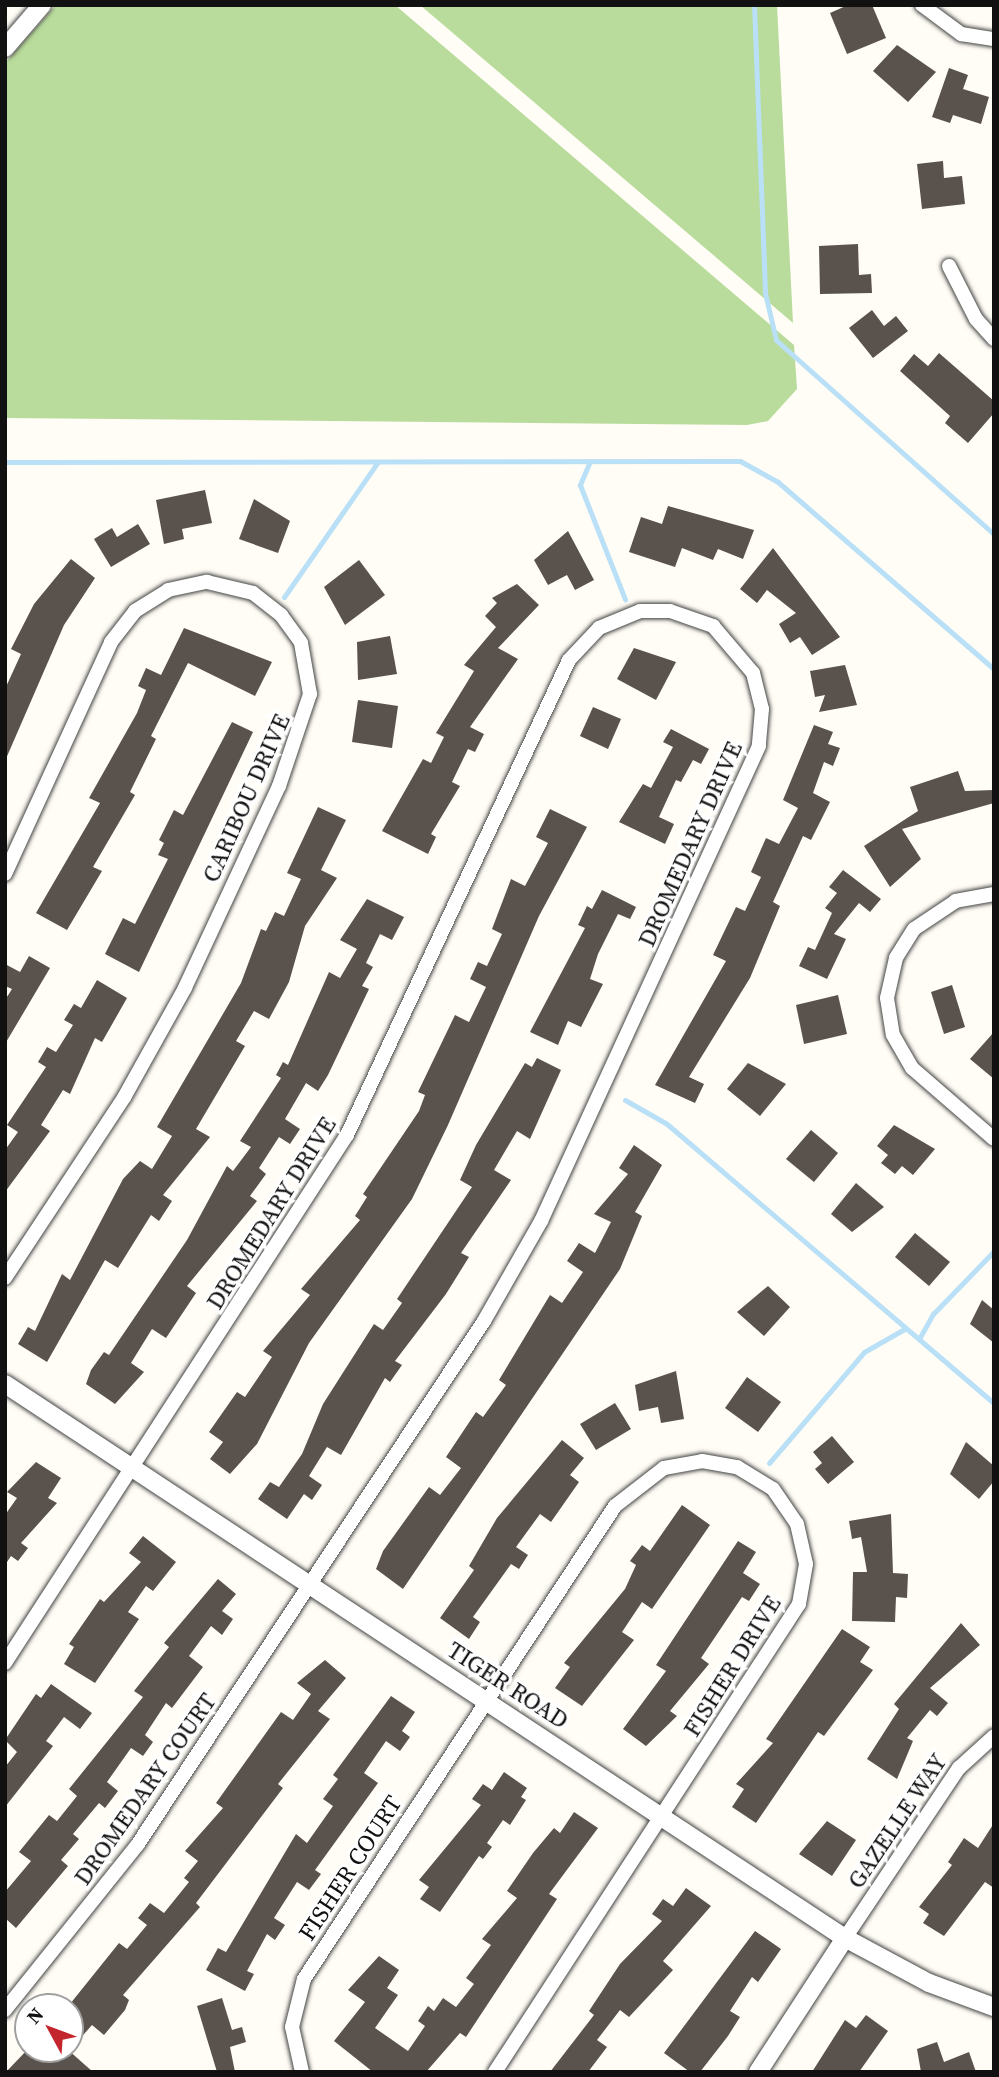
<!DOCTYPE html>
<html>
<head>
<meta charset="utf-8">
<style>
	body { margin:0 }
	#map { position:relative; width:999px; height:2077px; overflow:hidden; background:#fffdf5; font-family:"Source Serif 4",serif }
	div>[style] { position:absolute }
	.forest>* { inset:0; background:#b9dc9c }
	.stream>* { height:5px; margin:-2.5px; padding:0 2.5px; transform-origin:2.5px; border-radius:2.5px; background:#b9e0f7 }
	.building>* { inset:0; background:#5a524d }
	.roads { filter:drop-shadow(0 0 2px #444) drop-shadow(0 0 2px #444) }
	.minor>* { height:14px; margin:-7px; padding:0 7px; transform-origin:7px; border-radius:7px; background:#fff }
	.tertiary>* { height:18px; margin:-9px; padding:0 9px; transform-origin:9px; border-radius:9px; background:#fff }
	span { translate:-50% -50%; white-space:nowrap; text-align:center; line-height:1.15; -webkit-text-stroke:7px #fff; paint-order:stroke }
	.street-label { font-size:24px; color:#111 }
	.frame { position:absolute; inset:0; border:7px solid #111; pointer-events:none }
	.north { position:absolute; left:14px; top:1993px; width:70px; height:70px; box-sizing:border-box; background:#fff; border:2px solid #a0a0a0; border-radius:50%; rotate:311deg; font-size:19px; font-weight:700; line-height:28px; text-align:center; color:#111 }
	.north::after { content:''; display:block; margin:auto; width:24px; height:32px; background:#c4262e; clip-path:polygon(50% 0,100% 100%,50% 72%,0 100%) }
</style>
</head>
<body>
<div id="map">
	<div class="forest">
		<i style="clip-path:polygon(56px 5px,395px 5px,794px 345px,797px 389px,768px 421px,747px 425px,5px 418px,5px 63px)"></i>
		<i style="clip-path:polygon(420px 5px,777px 5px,793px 323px)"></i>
	</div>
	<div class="stream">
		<i style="left:754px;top:5px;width:288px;rotate:87.8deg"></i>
		<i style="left:765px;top:293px;width:48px;rotate:76.8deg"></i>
		<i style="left:776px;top:340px;width:292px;rotate:41.7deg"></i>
		<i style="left:590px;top:461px;width:26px;rotate:113deg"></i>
		<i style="left:580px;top:485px;width:123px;rotate:68.5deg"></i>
		<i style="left:5px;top:462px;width:735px;rotate:-0.08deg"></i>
		<i style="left:740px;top:461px;width:43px;rotate:28.9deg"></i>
		<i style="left:778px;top:482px;width:286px;rotate:40.9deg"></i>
		<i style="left:284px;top:597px;width:163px;rotate:-55.2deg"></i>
		<i style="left:625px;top:1100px;width:48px;rotate:29.7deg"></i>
		<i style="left:667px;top:1124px;width:430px;rotate:40.5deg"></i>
		<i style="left:919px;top:1339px;width:29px;rotate:-61deg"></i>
		<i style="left:933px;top:1314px;width:88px;rotate:-45.9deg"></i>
		<i style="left:769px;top:1463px;width:146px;rotate:-49.4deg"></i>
		<i style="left:864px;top:1352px;width:48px;rotate:-29.7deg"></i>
	</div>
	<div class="building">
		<i style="clip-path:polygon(848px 5px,872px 5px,886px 38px,847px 54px,830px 13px)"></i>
		<i style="clip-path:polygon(897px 45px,936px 72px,908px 102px,873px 71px)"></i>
		<i style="clip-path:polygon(949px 68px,968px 75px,963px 89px,989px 97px,981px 124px,953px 115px,950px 123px,932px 117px)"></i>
		<i style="clip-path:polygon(943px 161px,944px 178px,962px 176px,965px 204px,922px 209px,917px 164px)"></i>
		<i style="clip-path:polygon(858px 244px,859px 275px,871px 274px,872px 293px,820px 294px,819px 246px)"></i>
		<i style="clip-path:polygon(872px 310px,884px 326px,896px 316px,908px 331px,873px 358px,849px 328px)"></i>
		<i style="clip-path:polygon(939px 353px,994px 401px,994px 413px,968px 443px,945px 423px,950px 416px,900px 371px,914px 354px,928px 366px)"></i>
		<i style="clip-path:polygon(205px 490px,212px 523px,182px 529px,184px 539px,164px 544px,156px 500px)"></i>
		<i style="clip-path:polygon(254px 499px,290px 521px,278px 553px,239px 539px)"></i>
		<i style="clip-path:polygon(668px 506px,754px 530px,743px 559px,718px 549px,713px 560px,682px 548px,675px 567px,629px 552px,641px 517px,662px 524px)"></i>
		<i style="clip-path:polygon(138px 524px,150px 544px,111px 567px,94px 539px,112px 528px,117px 537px)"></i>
		<i style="clip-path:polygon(568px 531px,594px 580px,575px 590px,567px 575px,548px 585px,534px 560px)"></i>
		<i style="clip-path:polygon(773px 548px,840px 637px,812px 655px,800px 637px,790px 643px,779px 624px,796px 613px,767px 590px,757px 603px,740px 589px)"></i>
		<i style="clip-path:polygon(71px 559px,95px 578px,64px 625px,5px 761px,5px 689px,21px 654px,11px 649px,34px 604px)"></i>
		<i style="clip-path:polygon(359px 560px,385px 595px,345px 625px,324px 587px)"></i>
		<i style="clip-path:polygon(517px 584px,539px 605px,498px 648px,518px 659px,470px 727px,484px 734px,475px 752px,468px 749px,452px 782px,460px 786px,431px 834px,436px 837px,428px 854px,382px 831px,423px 759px,431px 763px,444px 737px,436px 733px,474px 671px,464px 665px,496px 627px,485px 616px,497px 603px,492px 598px)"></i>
		<i style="clip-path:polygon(184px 628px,272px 662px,255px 696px,188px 663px,151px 736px,156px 739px,130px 792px,135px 795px,93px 867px,102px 871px,67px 930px,36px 913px,100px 803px,89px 798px,137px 713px,146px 690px,138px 686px,146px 668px,161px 675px)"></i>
		<i style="clip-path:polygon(390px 636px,397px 674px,358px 680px,357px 642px)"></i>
		<i style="clip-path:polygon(634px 648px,676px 662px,656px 700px,617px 679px)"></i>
		<i style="clip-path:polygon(845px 665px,857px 705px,819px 712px,825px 695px,815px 697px,810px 671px)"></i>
		<i style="clip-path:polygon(358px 700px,398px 706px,392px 748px,352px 742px)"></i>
		<i style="clip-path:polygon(593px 707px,621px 719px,608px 749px,580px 736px)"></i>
		<i style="clip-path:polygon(232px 722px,253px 732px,139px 972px,105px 954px,123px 918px,135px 924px,168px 859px,158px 855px,164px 843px,159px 840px,174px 810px,183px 815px)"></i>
		<i style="clip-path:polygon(814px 725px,833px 732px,828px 744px,840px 748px,833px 766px,824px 762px,813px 793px,830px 802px,811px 840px,803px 836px,773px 902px,780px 906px,750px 978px,689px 1077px,704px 1084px,695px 1103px,655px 1085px,726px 961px,713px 955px,736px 907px,745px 911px,761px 877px,751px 872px,766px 838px,779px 844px,798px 808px,783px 800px)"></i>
		<i style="clip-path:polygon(671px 729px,709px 749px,701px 764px,693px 760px,681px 782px,676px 780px,659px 817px,674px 824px,665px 844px,619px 822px,643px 784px,651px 788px,673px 747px,663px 742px)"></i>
		<i style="clip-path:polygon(958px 771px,965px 791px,994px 790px,994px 803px,902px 829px,921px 859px,890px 887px,864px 846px,918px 811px,910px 787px)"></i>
		<i style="clip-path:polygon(318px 807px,346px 820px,321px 870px,337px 878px,305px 926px,289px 982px,269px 1019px,254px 1011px,236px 1041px,245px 1046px,196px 1129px,210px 1137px,163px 1195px,172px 1201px,159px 1221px,151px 1215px,118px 1268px,105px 1260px,47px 1362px,18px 1344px,28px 1327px,35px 1331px,62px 1274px,70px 1280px,123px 1179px,140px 1161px,152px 1169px,172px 1136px,157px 1127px,241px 983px,261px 929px,266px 931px,275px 912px,284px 916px,301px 879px,287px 873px)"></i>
		<i style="clip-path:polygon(550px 809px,587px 827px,539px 916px,448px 1125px,412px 1199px,309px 1343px,257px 1444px,230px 1474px,210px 1459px,223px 1442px,209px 1432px,237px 1392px,245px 1397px,272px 1357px,263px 1351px,310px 1295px,301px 1289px,360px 1220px,355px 1216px,367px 1197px,363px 1194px,419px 1111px,425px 1095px,418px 1092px,455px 1015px,469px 1022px,486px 987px,470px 979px,478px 962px,487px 966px,502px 934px,492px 929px,511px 879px,525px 886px,548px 843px,536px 837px)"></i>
		<i style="clip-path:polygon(843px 870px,881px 899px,870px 912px,859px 903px,834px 934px,846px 939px,827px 979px,799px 966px,808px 947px,815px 950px,832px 913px,825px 908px,837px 893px,829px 887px)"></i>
		<i style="clip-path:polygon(602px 890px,636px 907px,630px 919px,618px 914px,598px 954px,590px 979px,603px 984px,581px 1027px,568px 1021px,558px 1045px,530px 1032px,585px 928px,578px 925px,587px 906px,592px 909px)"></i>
		<i style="clip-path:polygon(367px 899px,404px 917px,392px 940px,380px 934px,366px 963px,373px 967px,362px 986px,369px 989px,328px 1075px,318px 1091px,306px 1083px,285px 1119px,300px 1129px,290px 1144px,279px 1137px,259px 1168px,266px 1174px,250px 1196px,257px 1201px,187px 1286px,196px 1293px,166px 1338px,152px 1329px,131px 1363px,144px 1372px,115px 1404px,86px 1384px,91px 1370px,104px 1352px,109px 1355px,187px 1240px,227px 1166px,233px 1171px,251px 1147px,240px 1141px,281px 1078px,276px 1075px,283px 1062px,288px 1065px,329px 972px,340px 978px,357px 949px,340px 940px)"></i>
		<i style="clip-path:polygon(29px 956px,50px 968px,5px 1044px,5px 1000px,12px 989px,5px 986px,5px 964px,20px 972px)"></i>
		<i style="clip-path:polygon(97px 980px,127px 998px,102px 1042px,95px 1038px,70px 1094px,63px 1090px,41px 1125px,50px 1131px,5px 1192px,5px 1150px,18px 1132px,7px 1125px,46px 1067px,38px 1062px,47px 1047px,56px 1052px,73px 1025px,64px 1020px,74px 1004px,81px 1008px)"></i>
		<i style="clip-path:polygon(952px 985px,965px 1027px,944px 1034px,931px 992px)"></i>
		<i style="clip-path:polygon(838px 995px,847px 1034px,804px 1044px,796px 1005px)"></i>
		<i style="clip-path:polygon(994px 1032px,994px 1079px,970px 1059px)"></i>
		<i style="clip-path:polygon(537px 1058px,561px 1070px,530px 1139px,517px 1131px,494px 1170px,511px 1180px,461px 1253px,469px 1257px,446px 1294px,395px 1361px,402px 1365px,390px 1382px,385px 1378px,341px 1455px,327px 1447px,309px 1476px,322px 1485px,312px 1500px,304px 1494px,287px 1519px,258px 1499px,270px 1482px,279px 1487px,302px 1454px,323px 1404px,374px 1324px,383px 1330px,402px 1303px,397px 1299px,472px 1187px,460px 1180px,476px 1145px,525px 1063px,532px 1067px)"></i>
		<i style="clip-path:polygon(748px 1063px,786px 1084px,760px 1116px,727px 1089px)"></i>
		<i style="clip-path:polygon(894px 1125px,935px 1149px,913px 1175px,902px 1166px,895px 1174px,881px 1163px,888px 1155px,877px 1146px)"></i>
		<i style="clip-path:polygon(811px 1130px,838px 1153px,814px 1182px,786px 1159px)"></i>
		<i style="clip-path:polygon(634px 1145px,662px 1165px,635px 1212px,642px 1216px,620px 1269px,403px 1589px,376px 1569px,383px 1551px,429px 1487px,440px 1495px,461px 1468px,446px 1457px,476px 1412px,483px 1417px,506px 1385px,499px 1380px,550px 1295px,562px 1303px,583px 1272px,567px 1261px,579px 1243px,595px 1253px,611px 1222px,594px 1214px,628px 1174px,619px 1168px)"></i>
		<i style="clip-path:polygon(856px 1183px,884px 1207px,852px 1232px,831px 1214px)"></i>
		<i style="clip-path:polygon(915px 1233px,950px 1262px,929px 1286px,895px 1257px)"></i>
		<i style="clip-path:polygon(768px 1286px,790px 1307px,764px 1336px,737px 1312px)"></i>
		<i style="clip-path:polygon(982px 1300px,994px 1310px,994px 1343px,970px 1324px)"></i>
		<i style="clip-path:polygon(676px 1371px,684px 1419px,661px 1423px,658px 1407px,639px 1411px,635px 1385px)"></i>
		<i style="clip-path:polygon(747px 1377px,781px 1402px,758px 1432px,725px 1408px)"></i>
		<i style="clip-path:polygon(615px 1403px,631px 1429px,596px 1450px,580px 1424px)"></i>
		<i style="clip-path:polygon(832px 1436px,854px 1462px,828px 1484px,815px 1469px,822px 1463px,813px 1452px)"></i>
		<i style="clip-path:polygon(562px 1440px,584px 1458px,570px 1475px,579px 1482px,551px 1522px,540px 1514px,516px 1547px,528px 1555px,519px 1569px,511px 1564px,473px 1617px,480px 1622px,469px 1639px,440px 1618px,474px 1570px,469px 1566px,497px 1518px)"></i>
		<i style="clip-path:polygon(966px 1442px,994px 1466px,994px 1481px,979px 1499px,950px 1474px)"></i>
		<i style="clip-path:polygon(36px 1462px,61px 1478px,48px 1498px,57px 1503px,21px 1543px,28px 1548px,18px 1561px,11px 1556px,5px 1565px,5px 1515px,17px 1498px,7px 1492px)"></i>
		<i style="clip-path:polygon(682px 1505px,710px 1525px,652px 1609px,642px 1602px,622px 1632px,634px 1640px,582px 1706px,555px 1688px,570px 1667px,564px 1663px,625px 1589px,636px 1565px,630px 1561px,642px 1545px,650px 1551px)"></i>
		<i style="clip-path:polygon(891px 1514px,893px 1573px,908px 1574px,907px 1598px,896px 1597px,895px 1622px,852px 1621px,853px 1572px,867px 1572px,861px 1537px,852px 1539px,849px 1521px)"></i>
		<i style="clip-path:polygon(143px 1536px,176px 1562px,153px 1591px,146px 1586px,128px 1612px,139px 1619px,95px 1683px,64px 1664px,74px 1647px,69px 1644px,100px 1599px,104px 1602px,141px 1562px,129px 1553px)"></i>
		<i style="clip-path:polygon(738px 1541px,756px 1552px,743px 1573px,760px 1584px,749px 1601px,742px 1597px,701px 1658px,709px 1664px,670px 1711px,677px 1716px,646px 1746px,623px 1729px,666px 1671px,656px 1665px)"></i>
		<i style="clip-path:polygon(218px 1579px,236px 1594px,222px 1611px,233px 1619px,222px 1635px,211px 1626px,189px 1656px,203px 1667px,172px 1708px,166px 1703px,145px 1735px,153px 1742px,143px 1756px,131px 1748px,107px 1782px,118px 1791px,105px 1808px,99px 1803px,73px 1834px,79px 1839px,61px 1860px,68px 1866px,16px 1928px,5px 1918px,5px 1892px,31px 1861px,19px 1852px,49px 1815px,57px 1821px,77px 1796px,69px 1789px,143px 1697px,134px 1691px,169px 1647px,164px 1643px)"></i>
		<i style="clip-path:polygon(961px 1623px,980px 1645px,930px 1688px,948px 1703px,937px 1716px,930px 1710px,907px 1738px,913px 1741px,897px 1779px,867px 1759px,899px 1709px,894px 1704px)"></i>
		<i style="clip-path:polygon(842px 1629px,870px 1647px,860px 1662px,873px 1670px,824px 1736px,818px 1732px,756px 1823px,732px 1807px,744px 1789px,736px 1784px,773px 1743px,766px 1739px)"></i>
		<i style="clip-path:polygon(325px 1660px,346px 1678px,318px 1711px,330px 1719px,278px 1784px,283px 1788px,196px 1903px,200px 1907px,123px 1995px,129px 2000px,125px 2010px,104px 2035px,92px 2025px,70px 2050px,70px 2004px,119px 1943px,127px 1949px,147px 1925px,138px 1918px,150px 1903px,164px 1913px,189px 1882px,184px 1878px,198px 1861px,185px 1851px,223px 1808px,216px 1803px,281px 1712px,293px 1720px,311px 1694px,297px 1683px)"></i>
		<i style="clip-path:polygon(51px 1684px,92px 1713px,80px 1729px,64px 1717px,46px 1741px,53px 1746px,5px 1807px,5px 1767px,17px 1752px,5px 1740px,36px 1694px,41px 1698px)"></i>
		<i style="clip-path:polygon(391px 1696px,415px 1712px,402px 1731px,410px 1737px,400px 1751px,386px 1741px,364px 1773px,378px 1783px,315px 1870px,321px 1874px,309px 1890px,297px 1882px,274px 1918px,285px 1925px,275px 1940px,267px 1934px,247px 1971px,254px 1974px,245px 1991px,206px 1970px,218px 1948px,226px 1952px,296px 1834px,307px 1843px,333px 1806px,323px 1799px,338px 1779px,333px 1775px)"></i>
		<i style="clip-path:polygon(504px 1772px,527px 1788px,521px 1797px,526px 1800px,510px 1825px,503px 1820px,487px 1843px,492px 1847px,483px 1859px,479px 1856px,440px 1912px,420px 1899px,429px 1887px,419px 1880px,481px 1805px,472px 1799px,483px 1784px,492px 1790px)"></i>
		<i style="clip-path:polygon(574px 1812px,598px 1828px,549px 1894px,557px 1899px,466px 2037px,460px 2033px,426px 2072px,373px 2072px,334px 2041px,365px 2002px,348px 1990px,379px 1956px,399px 1970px,387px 1988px,398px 1995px,375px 2028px,408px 2051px,425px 2026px,418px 2021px,428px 2006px,434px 2011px,443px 1998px,456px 2007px,474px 1984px,466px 1978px,491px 1945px,482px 1939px,517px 1898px,507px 1891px,533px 1853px,554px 1828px,560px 1833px)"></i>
		<i style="clip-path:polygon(827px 1821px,856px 1840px,832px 1876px,799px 1854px)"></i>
		<i style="clip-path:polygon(994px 1823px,994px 1888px,985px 1882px,944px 1936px,923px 1923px,929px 1914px,919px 1907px,952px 1865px,948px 1862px,964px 1838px,978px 1848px)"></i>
		<i style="clip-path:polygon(686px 1888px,711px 1906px,663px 1961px,673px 1970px,629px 2017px,620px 2010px,597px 2040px,607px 2047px,588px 2072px,550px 2072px,594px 2015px,589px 2011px,620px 1964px,662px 1921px,652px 1914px,663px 1899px,673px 1906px)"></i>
		<i style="clip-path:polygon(755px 1931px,781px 1949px,758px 1982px,752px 1977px,730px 2011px,740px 2017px,728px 2036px,700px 2072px,690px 2072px,664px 2053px)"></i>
		<i style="clip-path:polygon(222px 1998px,232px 2030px,242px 2027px,246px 2042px,230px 2047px,235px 2072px,217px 2072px,197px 2006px)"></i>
		<i style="clip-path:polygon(866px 2015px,888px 2031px,859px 2072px,812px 2072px,845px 2020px,856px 2028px)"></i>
		<i style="clip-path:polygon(937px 2042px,944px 2062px,969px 2052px,976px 2072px,921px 2072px,917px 2049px)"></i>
		<i style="clip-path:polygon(28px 2049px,67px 2049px,93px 2072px,6px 2072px)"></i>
	</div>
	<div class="roads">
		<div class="minor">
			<i style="left:922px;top:5px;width:49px;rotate:36.6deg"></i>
			<i style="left:961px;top:34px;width:33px;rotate:9deg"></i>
			<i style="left:949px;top:266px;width:59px;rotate:63deg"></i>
			<i style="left:976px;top:319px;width:27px;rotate:48deg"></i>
			<i style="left:5px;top:874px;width:255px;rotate:-65.4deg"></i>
			<i style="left:111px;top:642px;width:39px;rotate:-52deg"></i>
			<i style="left:135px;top:611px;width:39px;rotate:-32deg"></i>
			<i style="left:168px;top:590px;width:40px;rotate:-12deg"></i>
			<i style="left:207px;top:582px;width:47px;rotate:13.4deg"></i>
			<i style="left:253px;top:593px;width:36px;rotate:38deg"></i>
			<i style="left:281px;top:615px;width:34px;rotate:54deg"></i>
			<i style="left:301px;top:643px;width:52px;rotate:80deg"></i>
			<i style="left:310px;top:694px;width:97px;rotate:108.6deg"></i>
			<i style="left:279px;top:786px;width:223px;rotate:115deg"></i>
			<i style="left:185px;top:988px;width:124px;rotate:119.1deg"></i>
			<i style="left:125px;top:1096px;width:218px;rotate:123.4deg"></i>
			<i style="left:994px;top:894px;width:39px;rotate:170deg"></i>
			<i style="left:956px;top:901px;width:50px;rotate:146.3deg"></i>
			<i style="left:914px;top:929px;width:34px;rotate:122deg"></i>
			<i style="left:896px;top:958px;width:41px;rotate:102.7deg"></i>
			<i style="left:887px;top:998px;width:37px;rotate:81deg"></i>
			<i style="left:893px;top:1035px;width:38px;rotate:60deg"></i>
			<i style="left:912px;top:1068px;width:108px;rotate:40.9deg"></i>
			<i style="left:5px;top:1663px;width:629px;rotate:-57.07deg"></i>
			<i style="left:347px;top:1135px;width:524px;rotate:-64.95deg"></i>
			<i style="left:569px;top:660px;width:44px;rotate:-46.8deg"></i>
			<i style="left:599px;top:628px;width:44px;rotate:-22.5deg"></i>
			<i style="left:640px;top:611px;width:30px"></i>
			<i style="left:670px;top:611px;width:46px;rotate:19.2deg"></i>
			<i style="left:713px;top:626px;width:62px;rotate:49.6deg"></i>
			<i style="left:753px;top:673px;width:37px;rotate:76deg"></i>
			<i style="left:762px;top:709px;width:37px;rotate:95deg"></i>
			<i style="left:759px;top:746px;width:523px;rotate:114.65deg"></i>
			<i style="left:541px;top:1221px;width:115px;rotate:119.7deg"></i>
			<i style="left:484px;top:1321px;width:627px;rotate:123.49deg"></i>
			<i style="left:138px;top:1844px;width:213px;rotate:128.7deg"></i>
			<i style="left:845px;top:1938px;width:205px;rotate:-56.2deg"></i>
			<i style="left:959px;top:1768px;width:47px;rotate:-42.4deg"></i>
			<i style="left:302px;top:2072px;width:46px;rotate:-102.5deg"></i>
			<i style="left:292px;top:2027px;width:49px;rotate:-76deg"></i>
			<i style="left:304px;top:1979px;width:566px;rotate:-56.67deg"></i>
			<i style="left:615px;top:1506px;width:62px;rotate:-37.8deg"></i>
			<i style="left:664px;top:1468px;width:39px;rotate:-10deg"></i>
			<i style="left:702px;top:1461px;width:36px;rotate:10deg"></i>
			<i style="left:737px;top:1467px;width:42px;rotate:31.4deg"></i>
			<i style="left:773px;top:1489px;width:42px;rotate:55.6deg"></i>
			<i style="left:797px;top:1524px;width:41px;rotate:77.3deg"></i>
			<i style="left:806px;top:1564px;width:41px;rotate:99.9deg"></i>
			<i style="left:799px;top:1604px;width:558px;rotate:123.01deg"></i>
		</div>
		<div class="tertiary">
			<i style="left:5px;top:48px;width:57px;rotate:-49.3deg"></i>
			<i style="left:5px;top:1384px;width:1006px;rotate:33.41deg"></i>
			<i style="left:845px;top:1938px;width:95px;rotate:28.2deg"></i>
			<i style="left:929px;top:1983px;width:69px;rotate:20.3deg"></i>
			<i style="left:758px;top:2072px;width:160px;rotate:-57deg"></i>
		</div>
	</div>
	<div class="street-label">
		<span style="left:246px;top:798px;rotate:-66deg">CARIBOU DRIVE</span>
		<span style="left:690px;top:844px;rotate:-66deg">DROMEDARY DRIVE</span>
		<span style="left:271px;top:1213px;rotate:-58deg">DROMEDARY DRIVE</span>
		<span style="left:732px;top:1666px;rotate:-58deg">FISHER DRIVE</span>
		<span style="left:508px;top:1685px;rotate:33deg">TIGER ROAD</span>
		<span style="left:145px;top:1789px;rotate:-55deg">DROMEDARY COURT</span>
		<span style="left:897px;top:1821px;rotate:-56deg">GAZELLE WAY</span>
		<span style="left:350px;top:1868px;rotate:-57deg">FISHER COURT</span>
	</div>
	<div class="frame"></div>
	<div class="north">N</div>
</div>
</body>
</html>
